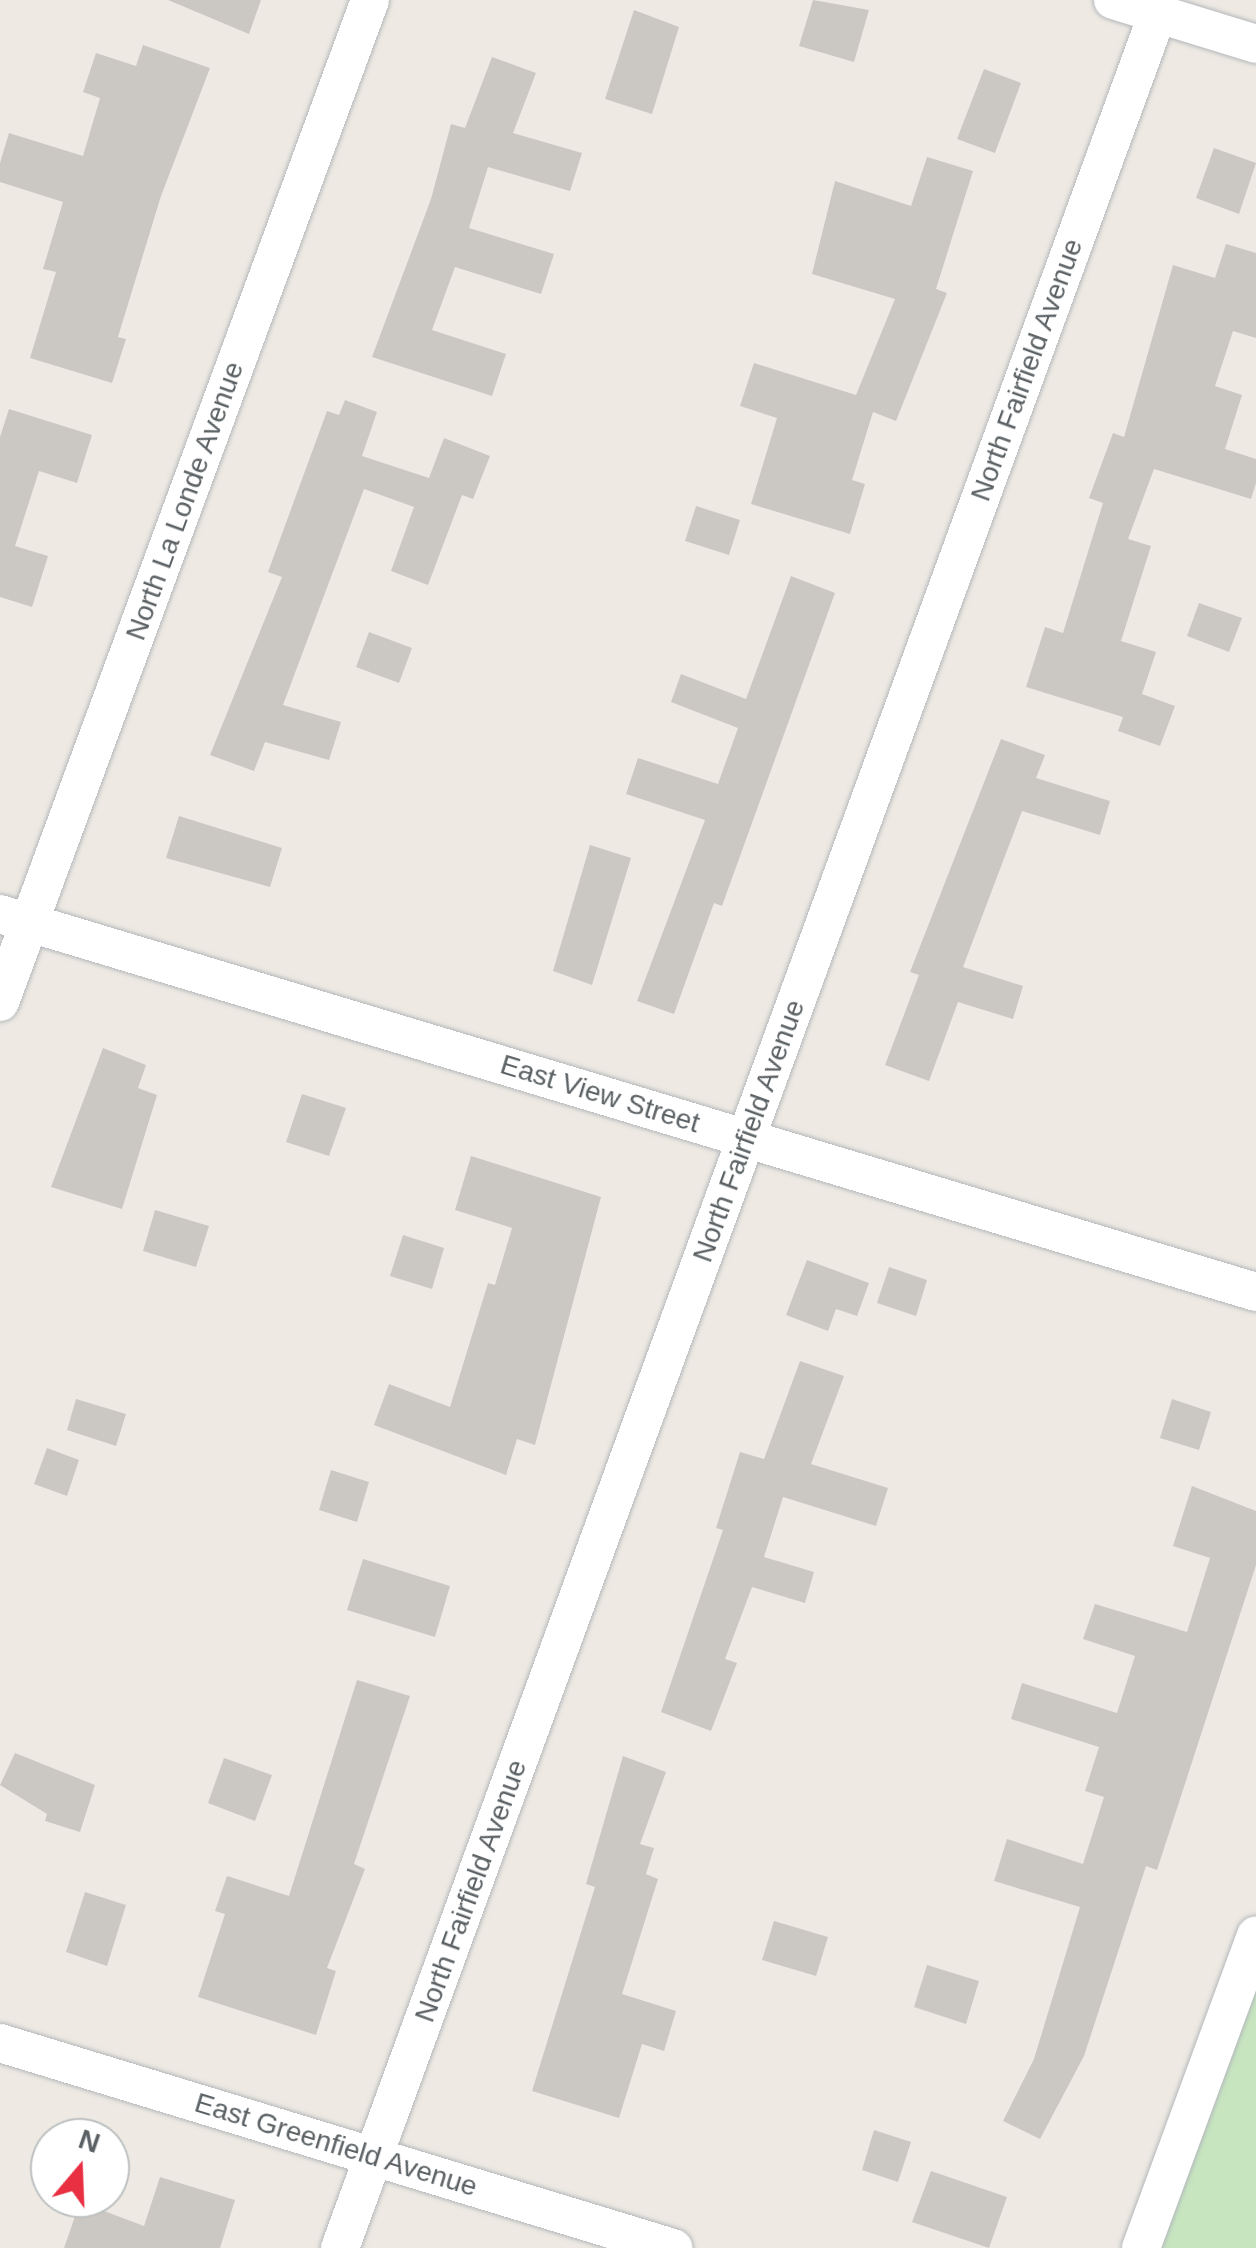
<!DOCTYPE html>
<html>
<head>
<meta charset="utf-8">
<style>
	body { margin:0 }
	#map { position:relative; width:1256px; height:2248px; overflow:hidden; background:#eeeae3; font-family:Arial,sans-serif }
	div>[style] { position:absolute }
	.green>* { inset:0; background:#c7e6c0 }
	.building>* { inset:0; background:#cbc7c3 }
	.roads { filter:drop-shadow(0 0 2px #b4b7bb) drop-shadow(0 0 2px #b4b7bb) }
	.street>* { height:38px; margin:-19px; padding:0 19px; transform-origin:19px; border-radius:19px; background:#fff }
	span { translate:-50% -50%; white-space:nowrap; text-align:center; line-height:1.15; -webkit-text-stroke:8px #fff; paint-order:stroke }
	.street-label { font-size:28px; color:#5b6164 }
	.north { position:absolute; left:30px; top:2118px; width:100px; height:100px; box-sizing:border-box; background:#fff; border:2px solid #bdc0c1; border-radius:50%; rotate:19deg; font-size:28px; font-weight:700; line-height:40px; text-align:center; color:#5b6164 }
	.north::after { content:''; display:block; margin:auto; width:35px; height:45px; background:#e92f42; clip-path:polygon(50% 0,100% 100%,50% 72%,0 100%) }
</style>
</head>
<body>
<div id="map">
	<div class="green">
		<i style="clip-path:polygon(1256px 1984px,1256px 2248px,1157px 2248px)"></i>
	</div>
	<div class="building">
		<i style="clip-path:polygon(168px 0,261px 0,249px 34px)"></i>
		<i style="clip-path:polygon(813px 0,869px 10px,854px 62px,799px 46px)"></i>
		<i style="clip-path:polygon(634px 10px,679px 27px,652px 114px,605px 99px)"></i>
		<i style="clip-path:polygon(143px 45px,210px 68px,161px 196px,118px 337px,126px 339px,112px 383px,30px 358px,56px 272px,43px 269px,63px 202px,0 182px,0 163px,9px 133px,83px 156px,100px 98px,83px 92px,96px 53px,136px 66px)"></i>
		<i style="clip-path:polygon(492px 57px,536px 73px,513px 133px,582px 153px,570px 191px,488px 167px,469px 228px,554px 254px,541px 294px,455px 267px,432px 330px,506px 354px,492px 396px,372px 357px,431px 199px,451px 124px,465px 128px)"></i>
		<i style="clip-path:polygon(984px 69px,1021px 83px,995px 153px,957px 139px)"></i>
		<i style="clip-path:polygon(1214px 148px,1256px 163px,1239px 214px,1196px 198px)"></i>
		<i style="clip-path:polygon(927px 157px,973px 171px,936px 289px,947px 293px,896px 421px,873px 412px,852px 480px,865px 484px,850px 534px,751px 504px,777px 418px,740px 406px,754px 363px,856px 395px,895px 299px,812px 274px,835px 181px,911px 206px)"></i>
		<i style="clip-path:polygon(1226px 244px,1256px 253px,1256px 338px,1233px 331px,1215px 386px,1242px 395px,1225px 449px,1256px 459px,1256px 483px,1251px 499px,1154px 469px,1128px 539px,1151px 546px,1121px 641px,1156px 652px,1142px 694px,1175px 706px,1160px 746px,1118px 731px,1123px 717px,1026px 687px,1045px 627px,1063px 633px,1103px 503px,1089px 498px,1113px 433px,1124px 437px,1173px 265px,1215px 278px)"></i>
		<i style="clip-path:polygon(345px 400px,377px 412px,362px 456px,429px 478px,444px 438px,490px 456px,473px 499px,462px 495px,428px 585px,391px 571px,414px 507px,364px 489px,283px 705px,341px 722px,329px 760px,265px 742px,254px 771px,210px 755px,282px 577px,268px 572px,327px 411px,339px 415px)"></i>
		<i style="clip-path:polygon(9px 409px,92px 435px,77px 483px,39px 471px,15px 546px,48px 556px,32px 607px,0 597px,0 437px)"></i>
		<i style="clip-path:polygon(696px 506px,740px 520px,729px 555px,685px 541px)"></i>
		<i style="clip-path:polygon(791px 576px,835px 593px,722px 906px,714px 903px,674px 1014px,637px 1001px,705px 820px,626px 794px,638px 758px,718px 784px,738px 728px,671px 702px,681px 674px,746px 699px)"></i>
		<i style="clip-path:polygon(1199px 603px,1242px 618px,1229px 652px,1187px 636px)"></i>
		<i style="clip-path:polygon(369px 632px,412px 648px,399px 683px,356px 667px)"></i>
		<i style="clip-path:polygon(1001px 739px,1045px 755px,1036px 778px,1110px 801px,1100px 835px,1022px 811px,963px 967px,1023px 986px,1013px 1019px,958px 1002px,929px 1081px,885px 1065px,919px 975px,910px 972px)"></i>
		<i style="clip-path:polygon(179px 816px,282px 848px,270px 887px,166px 858px)"></i>
		<i style="clip-path:polygon(590px 845px,631px 858px,592px 985px,553px 971px)"></i>
		<i style="clip-path:polygon(103px 1048px,146px 1065px,138px 1088px,157px 1095px,122px 1209px,51px 1187px)"></i>
		<i style="clip-path:polygon(302px 1094px,346px 1108px,329px 1156px,286px 1142px)"></i>
		<i style="clip-path:polygon(471px 1156px,601px 1197px,535px 1445px,517px 1439px,506px 1475px,374px 1425px,389px 1384px,450px 1407px,488px 1283px,495px 1285px,512px 1228px,455px 1210px)"></i>
		<i style="clip-path:polygon(155px 1210px,209px 1226px,196px 1267px,143px 1251px)"></i>
		<i style="clip-path:polygon(403px 1235px,444px 1248px,432px 1289px,390px 1276px)"></i>
		<i style="clip-path:polygon(807px 1260px,869px 1283px,857px 1316px,836px 1309px,828px 1331px,786px 1315px)"></i>
		<i style="clip-path:polygon(889px 1267px,927px 1280px,916px 1316px,877px 1303px)"></i>
		<i style="clip-path:polygon(800px 1361px,844px 1376px,811px 1464px,888px 1488px,876px 1526px,783px 1497px,764px 1557px,814px 1572px,805px 1603px,752px 1587px,725px 1659px,737px 1663px,711px 1731px,661px 1712px,723px 1530px,716px 1528px,740px 1452px,764px 1459px)"></i>
		<i style="clip-path:polygon(76px 1399px,126px 1414px,116px 1446px,67px 1430px)"></i>
		<i style="clip-path:polygon(1172px 1399px,1211px 1412px,1199px 1450px,1160px 1438px)"></i>
		<i style="clip-path:polygon(47px 1448px,79px 1460px,67px 1496px,34px 1484px)"></i>
		<i style="clip-path:polygon(331px 1470px,369px 1482px,357px 1522px,319px 1510px)"></i>
		<i style="clip-path:polygon(1192px 1486px,1256px 1511px,1256px 1565px,1157px 1870px,1146px 1866px,1084px 2056px,1040px 2139px,1003px 2121px,1034px 2059px,1080px 1907px,994px 1881px,1007px 1839px,1083px 1864px,1104px 1797px,1085px 1791px,1099px 1747px,1011px 1719px,1022px 1683px,1117px 1713px,1135px 1656px,1083px 1639px,1095px 1604px,1187px 1632px,1210px 1558px,1173px 1546px)"></i>
		<i style="clip-path:polygon(363px 1559px,450px 1586px,435px 1637px,347px 1610px)"></i>
		<i style="clip-path:polygon(357px 1680px,410px 1696px,354px 1864px,365px 1869px,327px 1968px,336px 1971px,316px 2035px,198px 1997px,225px 1914px,215px 1911px,227px 1876px,289px 1896px)"></i>
		<i style="clip-path:polygon(15px 1753px,95px 1785px,80px 1832px,45px 1821px,47px 1814px,0 1785px)"></i>
		<i style="clip-path:polygon(623px 1756px,666px 1772px,640px 1844px,654px 1848px,646px 1874px,658px 1879px,622px 1994px,676px 2011px,664px 2051px,642px 2044px,619px 2118px,532px 2091px,595px 1887px,586px 1884px)"></i>
		<i style="clip-path:polygon(224px 1758px,272px 1775px,255px 1821px,208px 1803px)"></i>
		<i style="clip-path:polygon(85px 1892px,126px 1905px,107px 1966px,66px 1952px)"></i>
		<i style="clip-path:polygon(774px 1921px,828px 1937px,816px 1976px,762px 1960px)"></i>
		<i style="clip-path:polygon(927px 1965px,979px 1981px,966px 2024px,914px 2007px)"></i>
		<i style="clip-path:polygon(874px 2130px,911px 2142px,898px 2182px,862px 2170px)"></i>
		<i style="clip-path:polygon(931px 2171px,1007px 2197px,989px 2248px,912px 2222px)"></i>
		<i style="clip-path:polygon(160px 2177px,235px 2200px,220px 2248px,64px 2248px,80px 2202px,144px 2226px)"></i>
	</div>
	<div class="roads">
		<div class="street">
			<i style="left:1113px;top:0;width:150px;rotate:17.1deg"></i>
			<i style="left:0;top:914px;width:1312px;rotate:16.75deg"></i>
			<i style="left:0;top:1002px;width:1068px;rotate:-69.73deg"></i>
			<i style="left:0;top:2043px;width:704px;rotate:16.94deg"></i>
			<i style="left:340px;top:2248px;width:2380px;rotate:-69.9deg"></i>
			<i style="left:1141px;top:2248px;width:333px;rotate:-69.8deg"></i>
		</div>
	</div>
	<div class="street-label">
		<span style="left:1027px;top:370px;rotate:-70deg">North Fairfield Avenue</span>
		<span style="left:185px;top:501px;rotate:-70deg">North La Londe Avenue</span>
		<span style="left:600px;top:1094px;rotate:17deg">East View Street</span>
		<span style="left:749px;top:1131px;rotate:-70deg">North Fairfield Avenue</span>
		<span style="left:471px;top:1891px;rotate:-70deg">North Fairfield Avenue</span>
		<span style="left:336px;top:2145px;rotate:17deg">East Greenfield Avenue</span>
	</div>
	<div class="north">N</div>
</div>
</body>
</html>
